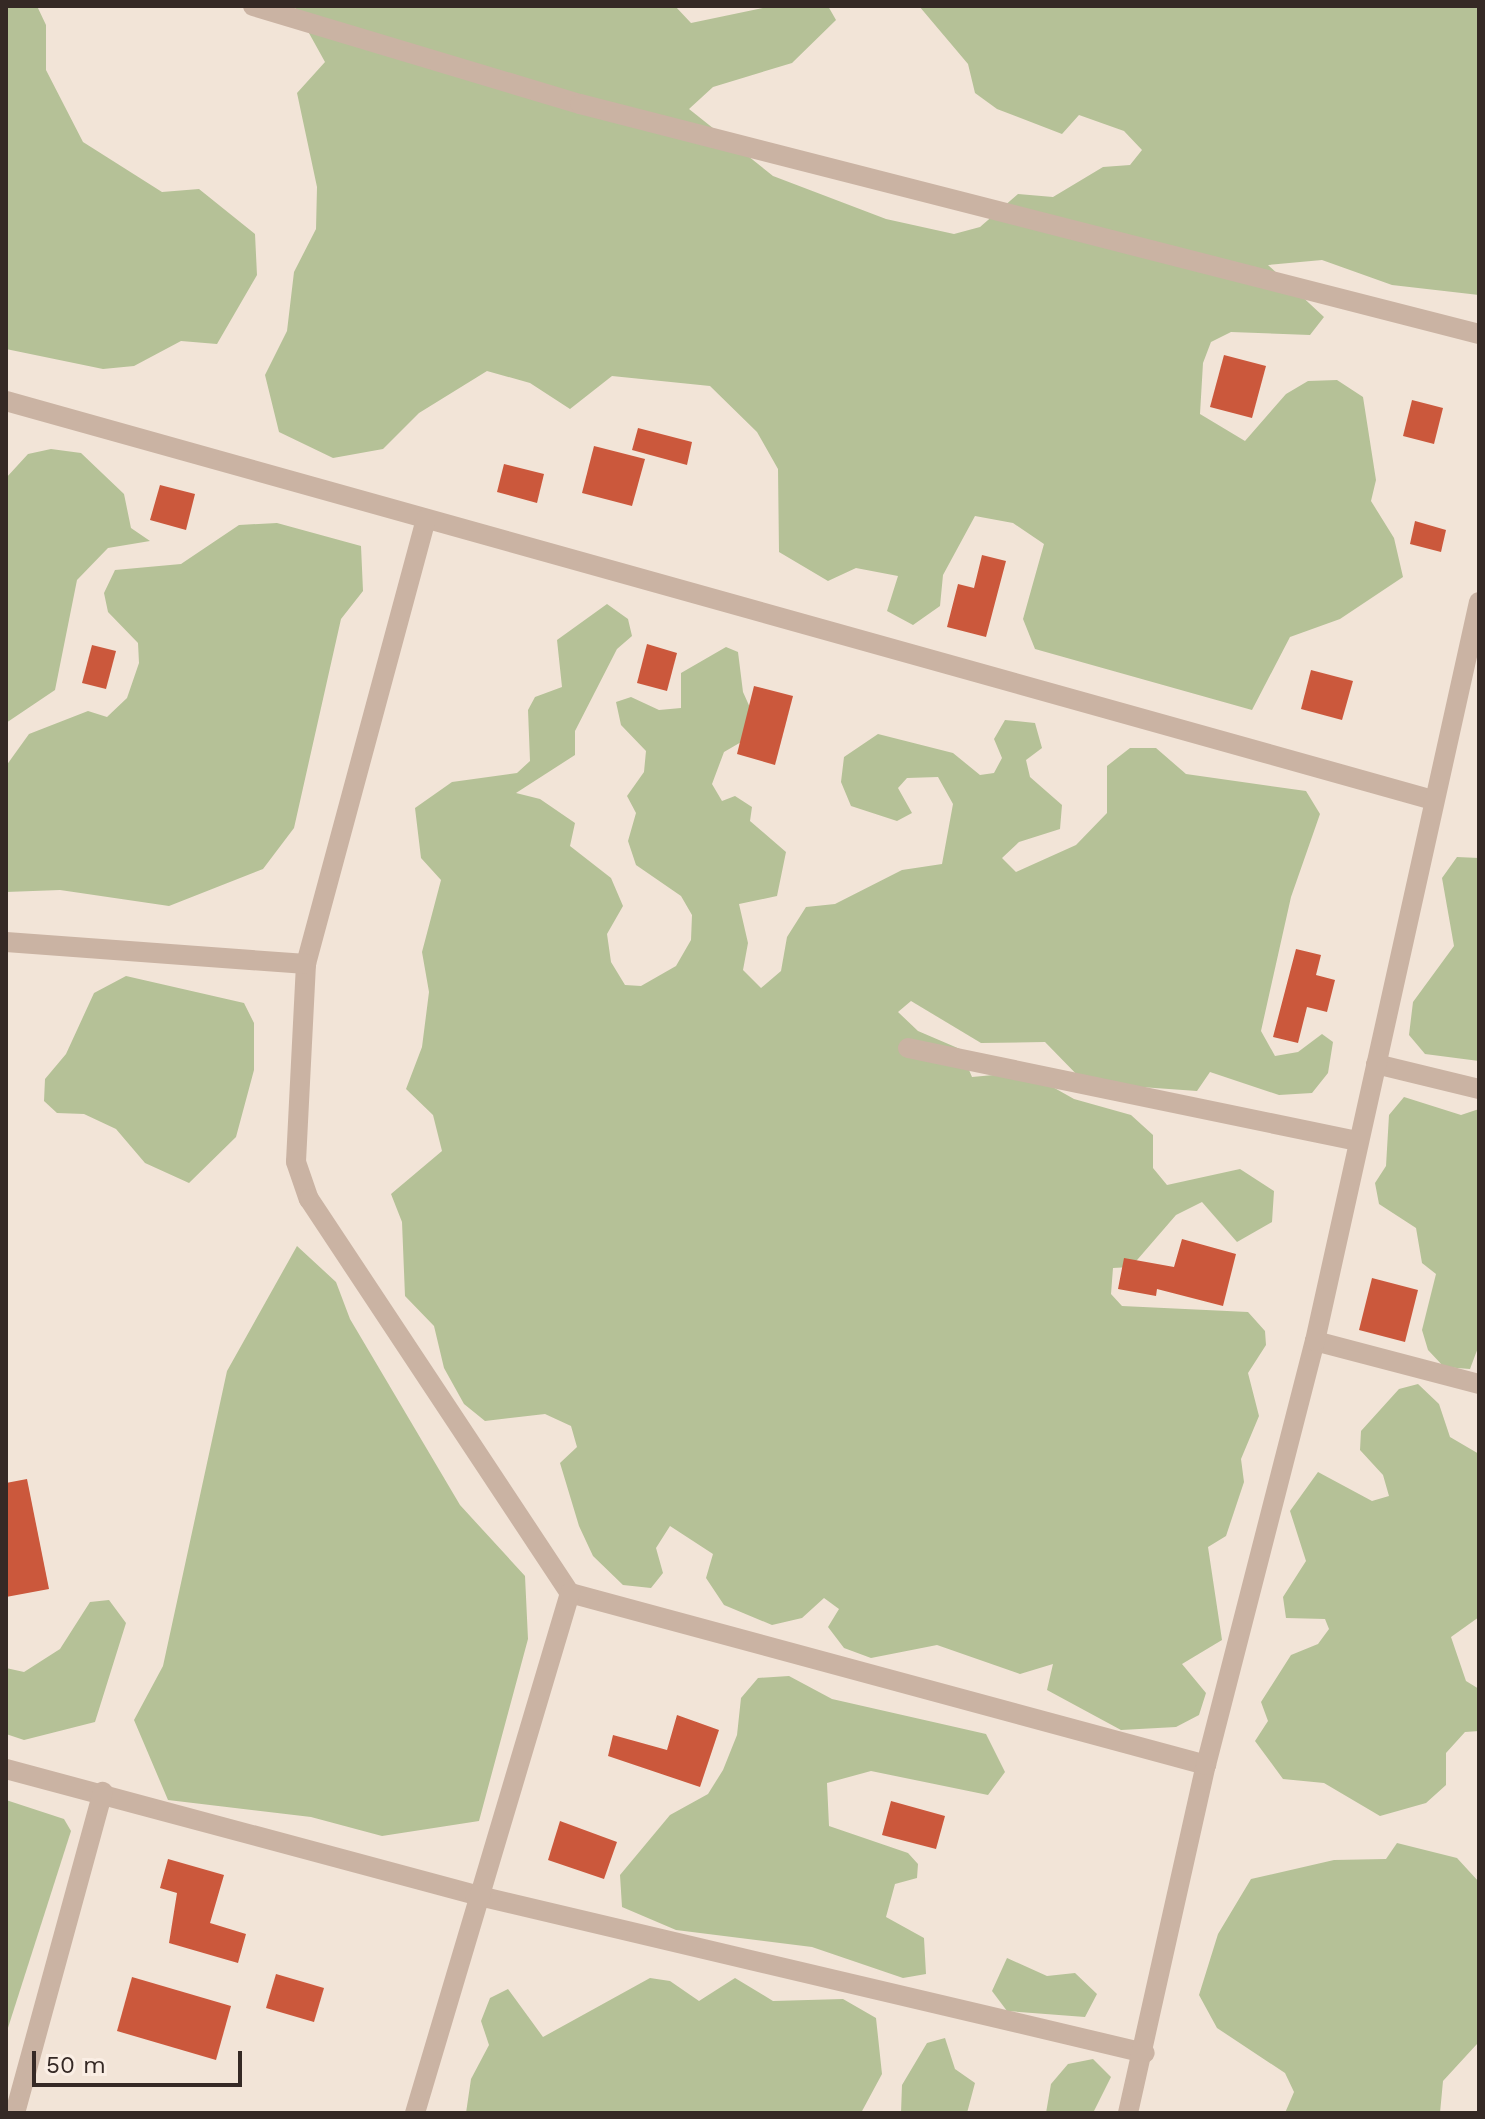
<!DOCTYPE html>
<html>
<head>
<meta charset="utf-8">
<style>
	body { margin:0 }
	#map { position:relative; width:1485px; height:2119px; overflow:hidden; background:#f2e4d7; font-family:"Work Sans",sans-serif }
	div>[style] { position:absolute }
	.green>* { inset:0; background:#b5c197 }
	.building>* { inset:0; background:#cb583c }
	.minor>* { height:20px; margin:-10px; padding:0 10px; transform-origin:10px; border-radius:10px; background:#cab3a3 }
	span { translate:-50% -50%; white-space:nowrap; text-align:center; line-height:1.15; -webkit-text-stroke:6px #faeee4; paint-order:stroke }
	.frame { position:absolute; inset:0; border:8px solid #352925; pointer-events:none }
	.scale { position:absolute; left:32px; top:2051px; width:210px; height:36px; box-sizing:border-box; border:4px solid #352925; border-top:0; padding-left:10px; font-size:24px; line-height:28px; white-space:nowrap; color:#352925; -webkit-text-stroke:6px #faeee4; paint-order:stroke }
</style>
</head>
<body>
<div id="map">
	<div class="green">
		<i style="clip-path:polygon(6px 6px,37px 6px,46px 25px,46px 70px,83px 142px,162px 192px,199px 189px,255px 234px,257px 275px,217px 344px,181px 341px,134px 366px,103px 369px,6px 349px)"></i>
		<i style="clip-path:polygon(294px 6px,675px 6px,691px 23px,773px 6px,828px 6px,836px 20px,792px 63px,713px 87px,689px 109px,773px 176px,886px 219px,954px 234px,980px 227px,1018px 194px,1053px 197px,1103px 167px,1130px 165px,1142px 150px,1124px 131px,1079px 115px,1062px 134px,997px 109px,975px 93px,968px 64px,919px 6px,1479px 6px,1479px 295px,1392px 285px,1322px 260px,1268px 265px,1324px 317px,1310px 335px,1231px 332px,1211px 342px,1203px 363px,1200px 414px,1245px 441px,1286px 394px,1308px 381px,1337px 380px,1363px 397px,1376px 480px,1371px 501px,1394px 538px,1403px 577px,1340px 619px,1290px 637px,1252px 710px,1035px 649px,1023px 619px,1044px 544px,1013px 523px,975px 516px,943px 575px,940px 606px,913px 625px,887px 611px,898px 576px,856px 568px,828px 581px,779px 552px,778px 469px,757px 432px,710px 386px,612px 376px,570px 409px,530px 383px,487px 371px,419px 413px,383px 449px,333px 458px,279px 432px,265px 375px,287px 331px,294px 272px,316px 229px,317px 187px,297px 93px,325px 62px)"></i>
		<i style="clip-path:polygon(51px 449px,81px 453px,124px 494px,131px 528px,150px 541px,108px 548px,77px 580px,55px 690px,6px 723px,6px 478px,28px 454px)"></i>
		<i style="clip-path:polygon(277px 523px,361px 546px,363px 591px,341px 619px,294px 828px,263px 869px,169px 906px,60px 890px,6px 892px,6px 766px,29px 734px,88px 711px,107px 717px,127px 698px,139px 663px,138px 643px,108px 612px,104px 593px,115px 570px,181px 564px,239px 525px)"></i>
		<i style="clip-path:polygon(607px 604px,628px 619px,632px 636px,617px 649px,575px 731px,575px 755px,516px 793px,540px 799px,575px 823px,570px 846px,611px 878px,623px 906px,607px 934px,611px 962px,625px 985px,641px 986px,676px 966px,691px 940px,692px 915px,681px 896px,636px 865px,628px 841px,636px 813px,627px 796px,644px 772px,646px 751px,621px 725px,616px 702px,631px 697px,659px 710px,681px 708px,681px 673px,726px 647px,738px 652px,743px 692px,756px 721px,748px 738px,724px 752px,712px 784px,722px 801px,735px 796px,752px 807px,750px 821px,786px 852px,777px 896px,739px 904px,748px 943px,743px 970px,761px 988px,781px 971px,787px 937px,806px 907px,835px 904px,902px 870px,942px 864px,953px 804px,938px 777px,907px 778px,898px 788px,912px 813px,897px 821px,851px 806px,841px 782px,844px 757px,878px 734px,953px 753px,980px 775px,994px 773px,1002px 758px,994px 739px,1005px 720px,1035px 723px,1042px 748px,1026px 760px,1030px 777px,1062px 805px,1060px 829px,1019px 842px,1002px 858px,1016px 872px,1076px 845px,1107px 813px,1107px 766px,1130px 748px,1156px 748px,1186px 774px,1306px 791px,1320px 814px,1291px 897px,1261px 1031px,1275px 1056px,1298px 1052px,1322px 1034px,1333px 1042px,1328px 1073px,1312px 1093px,1279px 1095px,1210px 1072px,1197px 1091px,1085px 1083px,1045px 1042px,981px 1043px,911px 1001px,898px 1012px,918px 1031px,960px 1049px,972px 1077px,1026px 1072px,1074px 1099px,1131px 1115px,1153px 1135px,1153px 1168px,1167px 1185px,1240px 1169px,1274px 1191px,1272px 1222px,1237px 1242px,1202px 1202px,1176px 1215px,1131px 1267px,1113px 1268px,1111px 1294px,1122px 1306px,1248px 1312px,1265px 1331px,1266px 1345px,1248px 1373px,1259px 1416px,1241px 1459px,1244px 1482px,1226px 1536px,1208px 1547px,1222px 1640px,1182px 1664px,1206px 1693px,1199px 1715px,1176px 1727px,1121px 1730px,1047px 1690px,1053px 1664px,1020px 1674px,937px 1645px,871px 1658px,844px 1648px,828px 1627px,839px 1609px,824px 1598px,802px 1618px,772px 1625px,724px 1605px,706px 1578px,713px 1554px,670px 1526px,656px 1548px,663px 1573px,651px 1588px,623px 1585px,593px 1556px,579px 1526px,560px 1463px,577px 1447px,571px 1426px,545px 1414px,485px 1421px,464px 1404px,444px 1368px,434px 1326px,405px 1296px,402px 1222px,391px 1194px,442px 1151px,433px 1115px,406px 1089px,422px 1047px,429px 992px,422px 952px,441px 880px,421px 858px,415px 808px,452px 782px,517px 773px,530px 761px,528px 710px,535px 697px,562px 687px,557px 640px)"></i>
		<i style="clip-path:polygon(1457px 857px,1479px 858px,1479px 1061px,1425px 1054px,1409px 1035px,1413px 1002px,1454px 946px,1442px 878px)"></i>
		<i style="clip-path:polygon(126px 976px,244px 1003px,254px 1023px,254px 1070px,236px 1137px,189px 1183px,145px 1163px,116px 1129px,84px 1114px,57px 1113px,44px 1101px,45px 1079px,66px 1054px,94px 993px)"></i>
		<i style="clip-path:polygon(1404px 1097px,1461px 1115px,1479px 1109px,1479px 1345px,1470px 1369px,1444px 1367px,1428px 1350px,1422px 1330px,1436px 1274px,1422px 1263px,1416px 1228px,1379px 1204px,1375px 1183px,1386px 1166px,1389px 1115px)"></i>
		<i style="clip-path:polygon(297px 1246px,336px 1282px,350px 1319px,460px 1505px,525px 1576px,528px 1639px,479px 1821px,382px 1836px,311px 1817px,168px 1800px,134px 1720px,163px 1666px,227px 1371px)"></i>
		<i style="clip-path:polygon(1418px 1384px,1439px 1404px,1450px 1437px,1479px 1454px,1479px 1617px,1451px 1637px,1466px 1681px,1479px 1689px,1479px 1731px,1465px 1732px,1446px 1753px,1446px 1785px,1426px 1803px,1380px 1816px,1324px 1783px,1283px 1779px,1255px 1741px,1268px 1721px,1261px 1702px,1291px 1655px,1318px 1644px,1329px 1629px,1325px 1619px,1286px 1618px,1283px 1597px,1306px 1561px,1290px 1511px,1318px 1472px,1372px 1501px,1389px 1496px,1383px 1475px,1360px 1450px,1361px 1431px,1399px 1389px)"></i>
		<i style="clip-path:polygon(109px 1600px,126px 1623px,95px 1722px,24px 1740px,6px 1734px,6px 1668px,24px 1672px,60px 1649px,90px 1602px)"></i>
		<i style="clip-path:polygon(789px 1676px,832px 1699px,986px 1734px,1005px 1772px,988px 1795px,871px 1771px,827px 1783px,829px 1826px,908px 1853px,918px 1864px,917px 1878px,895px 1884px,886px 1917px,924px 1938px,926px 1974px,903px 1978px,812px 1947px,676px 1930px,622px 1907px,620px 1875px,670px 1815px,708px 1794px,723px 1770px,737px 1735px,741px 1698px,758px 1678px)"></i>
		<i style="clip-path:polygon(6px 1800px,64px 1819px,71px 1831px,6px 2034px)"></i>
		<i style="clip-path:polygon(1397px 1843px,1457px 1858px,1479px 1882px,1477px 2044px,1443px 2081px,1440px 2113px,1285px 2113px,1294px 2092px,1285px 2073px,1217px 2028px,1199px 1995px,1218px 1934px,1251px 1879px,1334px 1860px,1386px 1859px)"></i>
		<i style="clip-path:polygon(1007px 1958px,1047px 1976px,1075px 1973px,1097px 1994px,1085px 2017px,1007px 2011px,992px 1991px)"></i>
		<i style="clip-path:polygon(650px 1978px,670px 1981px,699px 2001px,735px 1978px,773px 2001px,843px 1999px,876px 2018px,882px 2074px,861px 2113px,466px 2113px,471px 2079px,489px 2045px,481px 2021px,490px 1998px,508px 1989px,543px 2037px)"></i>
		<i style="clip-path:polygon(945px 2038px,955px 2069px,975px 2083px,967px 2113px,901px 2113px,902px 2085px,927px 2043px)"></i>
		<i style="clip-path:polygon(1093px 2059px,1111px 2077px,1093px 2113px,1046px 2113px,1051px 2084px,1068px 2064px)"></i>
	</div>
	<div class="building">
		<i style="clip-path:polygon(1224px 355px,1266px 366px,1252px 418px,1210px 407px)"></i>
		<i style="clip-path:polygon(1412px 400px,1443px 408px,1434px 444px,1403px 436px)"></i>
		<i style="clip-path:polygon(638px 428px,692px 442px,687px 465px,632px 450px)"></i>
		<i style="clip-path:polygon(594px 446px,645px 459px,632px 506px,582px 493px)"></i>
		<i style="clip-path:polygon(504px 464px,544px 474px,537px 503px,497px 492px)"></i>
		<i style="clip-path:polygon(160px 485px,195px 494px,186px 530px,150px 520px)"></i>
		<i style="clip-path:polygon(1415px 521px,1446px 530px,1441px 552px,1410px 544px)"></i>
		<i style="clip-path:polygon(982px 555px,1006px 561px,986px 637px,947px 627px,958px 584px,974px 588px)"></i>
		<i style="clip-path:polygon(647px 644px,677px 653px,667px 691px,637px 683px)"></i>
		<i style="clip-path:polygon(92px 645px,116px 651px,106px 689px,82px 683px)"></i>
		<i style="clip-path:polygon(1311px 670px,1353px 681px,1342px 720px,1301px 709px)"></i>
		<i style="clip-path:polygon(754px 686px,793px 696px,775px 765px,737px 754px)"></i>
		<i style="clip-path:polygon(1296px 949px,1321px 955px,1316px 975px,1335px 980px,1327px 1012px,1307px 1007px,1298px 1043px,1273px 1037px)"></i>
		<i style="clip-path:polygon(1182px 1239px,1236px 1254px,1223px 1306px,1157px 1289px,1156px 1296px,1118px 1289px,1124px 1258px,1174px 1267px)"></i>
		<i style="clip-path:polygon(1372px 1278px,1418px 1290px,1405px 1342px,1359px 1330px)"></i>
		<i style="clip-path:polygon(27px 1479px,49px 1589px,6px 1597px,6px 1483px)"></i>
		<i style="clip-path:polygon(677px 1715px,719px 1730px,700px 1787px,608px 1756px,613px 1735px,667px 1750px)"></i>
		<i style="clip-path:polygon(891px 1801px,945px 1816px,936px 1849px,882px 1835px)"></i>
		<i style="clip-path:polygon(560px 1821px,617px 1842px,604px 1879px,548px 1860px)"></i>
		<i style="clip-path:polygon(168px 1859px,224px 1875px,210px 1923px,246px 1934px,238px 1963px,169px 1943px,177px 1893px,160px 1888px)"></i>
		<i style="clip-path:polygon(276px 1974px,324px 1988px,314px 2022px,266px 2008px)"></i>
		<i style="clip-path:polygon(132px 1977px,231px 2006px,216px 2060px,117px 2031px)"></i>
	</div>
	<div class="minor">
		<i style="left:253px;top:6px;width:341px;rotate:16.7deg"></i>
		<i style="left:580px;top:104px;width:928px;rotate:14.35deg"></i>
		<i style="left:6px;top:401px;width:1482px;rotate:15.62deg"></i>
		<i style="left:426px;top:519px;width:461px;rotate:105.1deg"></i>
		<i style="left:306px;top:964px;width:198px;rotate:92.9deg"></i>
		<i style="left:296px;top:1162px;width:39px;rotate:71deg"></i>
		<i style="left:309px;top:1199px;width:473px;rotate:56.5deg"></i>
		<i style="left:570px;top:1593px;width:659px;rotate:15.13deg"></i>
		<i style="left:6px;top:942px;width:301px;rotate:4.2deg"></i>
		<i style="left:908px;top:1048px;width:460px;rotate:11.7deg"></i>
		<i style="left:1376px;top:1064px;width:106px;rotate:13.6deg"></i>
		<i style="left:1315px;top:1341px;width:170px;rotate:14.7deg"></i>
		<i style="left:6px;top:1769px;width:486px;rotate:15deg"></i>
		<i style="left:475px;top:1895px;width:688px;rotate:13.27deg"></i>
		<i style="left:15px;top:2113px;width:333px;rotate:-74.7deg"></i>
		<i style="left:415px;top:2113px;width:543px;rotate:-73.4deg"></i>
		<i style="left:1128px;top:2113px;width:357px;rotate:-77.4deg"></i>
		<i style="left:1206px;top:1765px;width:438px;rotate:-75.6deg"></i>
		<i style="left:1315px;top:1341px;width:757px;rotate:-77.49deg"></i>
	</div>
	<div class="frame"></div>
	<div class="scale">50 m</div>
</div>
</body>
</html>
